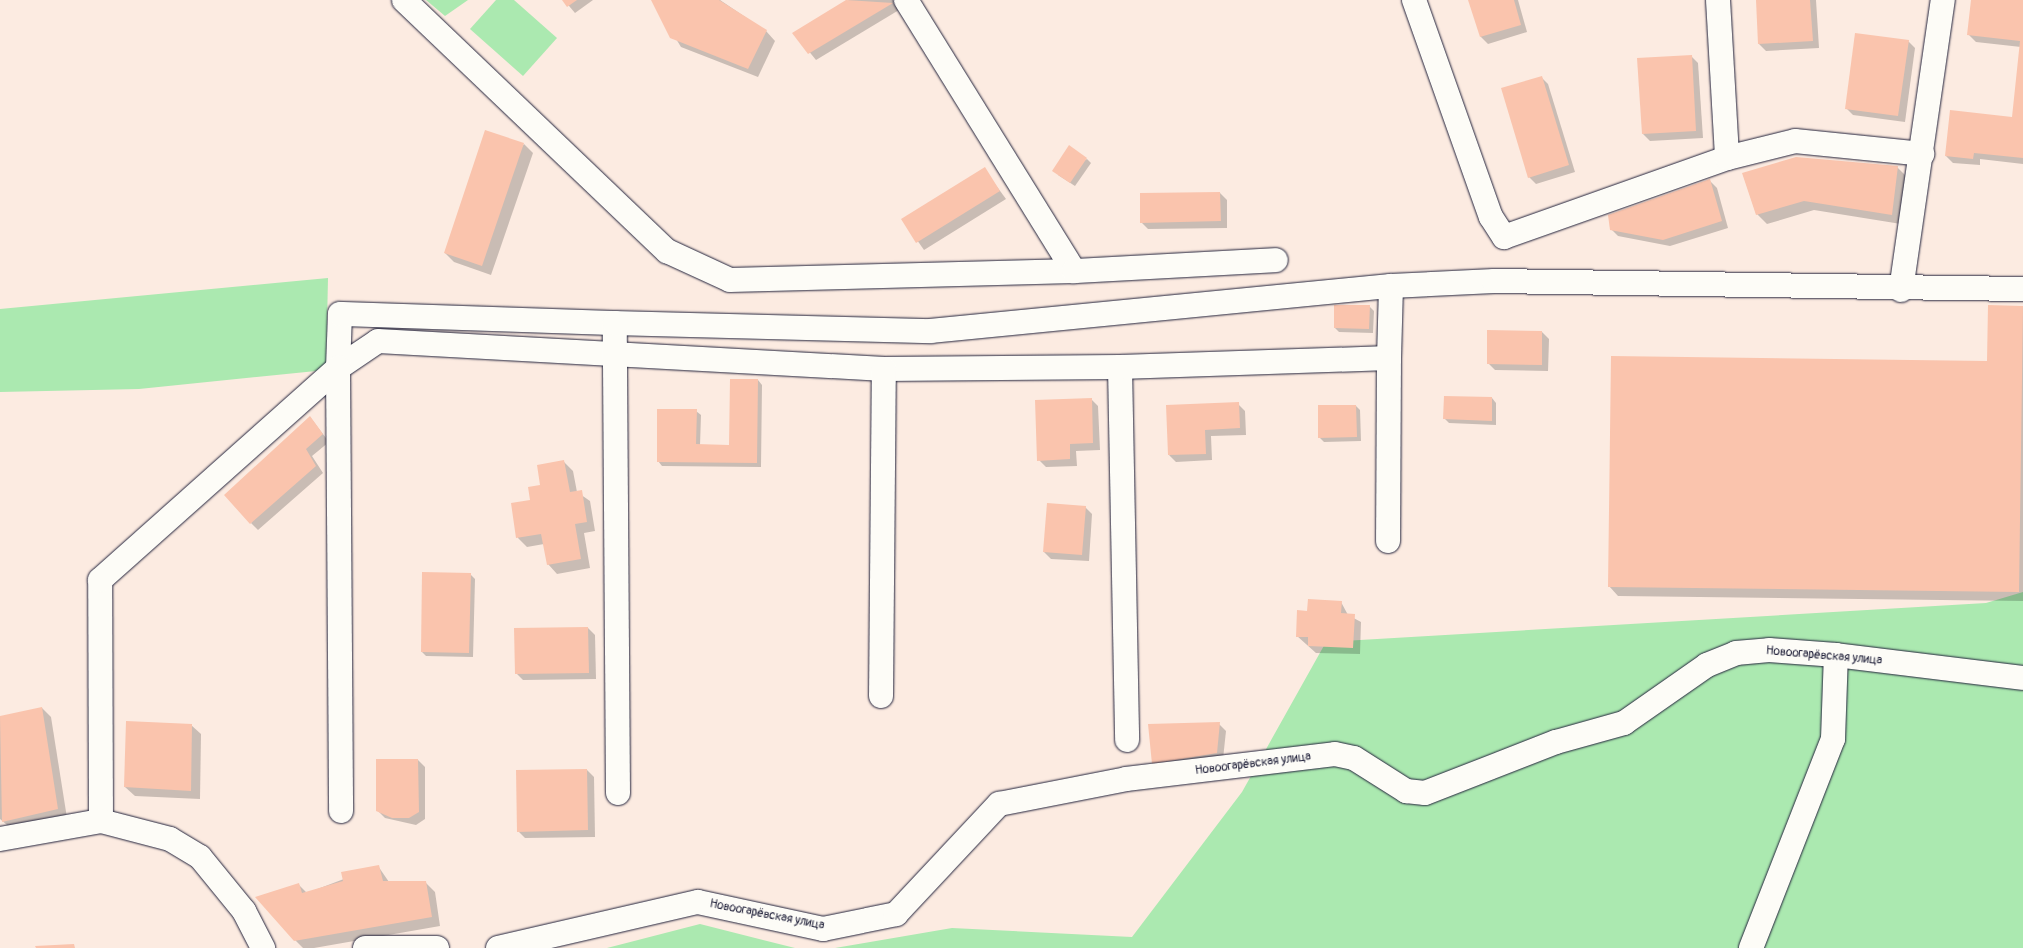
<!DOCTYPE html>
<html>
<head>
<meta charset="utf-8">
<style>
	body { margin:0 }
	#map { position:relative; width:2023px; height:948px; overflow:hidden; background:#fcebe1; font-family:Pangolin,sans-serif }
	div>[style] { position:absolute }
	.green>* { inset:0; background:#abe9b0 }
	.shadow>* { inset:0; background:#0003 }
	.building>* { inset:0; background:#fac4ad }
	.roads { filter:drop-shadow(0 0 1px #22223b) drop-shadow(0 0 1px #22223b) }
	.minor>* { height:24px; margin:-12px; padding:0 12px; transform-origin:12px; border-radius:12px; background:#fdfcf7 }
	span { translate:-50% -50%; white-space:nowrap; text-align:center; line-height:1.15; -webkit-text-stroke:4px #fdfcf7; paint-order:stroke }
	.street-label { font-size:12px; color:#22223b }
</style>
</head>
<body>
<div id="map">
	<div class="green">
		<i style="clip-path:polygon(426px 0,468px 0,445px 16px)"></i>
		<i style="clip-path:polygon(496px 0,514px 0,557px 38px,523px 76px,470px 29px)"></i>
		<i style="clip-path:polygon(328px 278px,326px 370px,139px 389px,0 392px,0 309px)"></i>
		<i style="clip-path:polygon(2023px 592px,2023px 948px,835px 948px,952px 928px,1132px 937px,1242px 792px,1326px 642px,1986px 603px)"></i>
		<i style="clip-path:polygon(700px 924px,795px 948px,607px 948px)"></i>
	</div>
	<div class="shadow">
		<i style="clip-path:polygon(564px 0,593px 0,575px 13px)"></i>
		<i style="clip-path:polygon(652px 0,720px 0,766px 31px,775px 41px,758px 77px,681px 47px)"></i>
		<i style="clip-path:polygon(849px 0,893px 0,899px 10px,816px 60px,794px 33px)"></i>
		<i style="clip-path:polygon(1470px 0,1518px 0,1527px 32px,1488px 44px,1481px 37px)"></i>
		<i style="clip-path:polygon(1757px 0,1816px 0,1819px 48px,1766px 51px,1759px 44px)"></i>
		<i style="clip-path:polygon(1973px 0,2023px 0,2023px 164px,1980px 159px,1980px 165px,1953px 163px,1946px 156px,2013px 118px,2021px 47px,1976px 42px,1969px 35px)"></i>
		<i style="clip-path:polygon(1908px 41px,1915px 48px,1905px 122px,1853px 115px,1846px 108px)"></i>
		<i style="clip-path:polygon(1691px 56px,1698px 63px,1703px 138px,1650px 141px,1643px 134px)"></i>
		<i style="clip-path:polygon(1541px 77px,1548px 84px,1575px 172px,1536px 184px,1529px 177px)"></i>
		<i style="clip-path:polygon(524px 144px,533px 153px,491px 275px,454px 262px,445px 253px)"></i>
		<i style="clip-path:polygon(1087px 159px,1091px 163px,1075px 186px,1058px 175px)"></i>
		<i style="clip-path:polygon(1897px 167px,1907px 177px,1901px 224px,1814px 210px,1767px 224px,1757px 214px)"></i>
		<i style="clip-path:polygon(984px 169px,1006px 199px,924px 250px,903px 220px)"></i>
		<i style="clip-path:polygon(1710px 181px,1717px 188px,1728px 228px,1670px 246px,1618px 236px,1611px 229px)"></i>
		<i style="clip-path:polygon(1220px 193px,1227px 200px,1227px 228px,1148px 229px,1141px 222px)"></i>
		<i style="clip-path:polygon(1369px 306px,1374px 311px,1373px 333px,1339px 332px,1335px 328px)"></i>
		<i style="clip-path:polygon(1989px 306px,2023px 307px,2023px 601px,1618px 596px,1609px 586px,1990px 362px)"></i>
		<i style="clip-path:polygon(1542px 332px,1549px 339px,1548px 371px,1495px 370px,1488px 363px)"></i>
		<i style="clip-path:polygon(758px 380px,762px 385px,761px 467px,662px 466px,658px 461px,696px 411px,701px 415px,700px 446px,730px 446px)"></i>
		<i style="clip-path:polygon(1492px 398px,1496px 403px,1496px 425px,1449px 423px,1445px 419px)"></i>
		<i style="clip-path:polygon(1091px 399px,1098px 406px,1100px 450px,1076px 451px,1077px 466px,1046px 467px,1039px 460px)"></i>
		<i style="clip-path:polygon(1238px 404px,1245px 411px,1246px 435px,1211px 436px,1212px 460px,1176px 462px,1169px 455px)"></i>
		<i style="clip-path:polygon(1356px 406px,1360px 410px,1361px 441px,1324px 442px,1319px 437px)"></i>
		<i style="clip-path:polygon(310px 417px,329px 442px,312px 456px,323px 473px,258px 530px,251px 523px)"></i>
		<i style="clip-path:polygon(564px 462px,573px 471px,577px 492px,590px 501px,595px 531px,584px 533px,590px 568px,557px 574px,548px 564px,544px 544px,527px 547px,518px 538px,512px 504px,531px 501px)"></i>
		<i style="clip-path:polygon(1085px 507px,1092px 514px,1089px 561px,1051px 559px,1044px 552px)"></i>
		<i style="clip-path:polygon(470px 574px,475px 579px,473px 657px,426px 656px,422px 652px)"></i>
		<i style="clip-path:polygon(1341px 602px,1348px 615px,1361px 622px,1360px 654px,1316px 653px,1297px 636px,1308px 612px)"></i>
		<i style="clip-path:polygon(588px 628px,595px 635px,596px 679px,523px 680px,516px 673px)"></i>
		<i style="clip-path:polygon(42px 708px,51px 717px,67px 818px,13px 830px,0 819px,0 717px)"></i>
		<i style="clip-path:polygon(1219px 724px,1226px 731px,1223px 759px,1160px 770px,1153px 763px)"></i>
		<i style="clip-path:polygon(191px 725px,201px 734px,200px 799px,135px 796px,125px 787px)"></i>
		<i style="clip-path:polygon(418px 760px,425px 767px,425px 819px,416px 825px,385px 818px,378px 811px)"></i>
		<i style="clip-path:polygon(587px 770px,594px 777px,595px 837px,525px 838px,518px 831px)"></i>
		<i style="clip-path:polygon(378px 866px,389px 882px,425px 882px,435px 892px,440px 926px,314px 948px,303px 948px,295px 940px,298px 884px,307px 893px)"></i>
	</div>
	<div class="building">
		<i style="clip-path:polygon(562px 0,577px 0,567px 7px)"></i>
		<i style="clip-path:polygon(651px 0,719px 0,767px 30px,748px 69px,670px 38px)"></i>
		<i style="clip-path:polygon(846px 0,893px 3px,808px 54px,792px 33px)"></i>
		<i style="clip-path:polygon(1468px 0,1514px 0,1521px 25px,1480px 37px)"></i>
		<i style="clip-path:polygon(1756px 0,1810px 0,1813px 41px,1758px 44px)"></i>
		<i style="clip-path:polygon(1971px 0,2023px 0,2023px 158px,1974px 153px,1973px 159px,1945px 156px,1950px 110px,2012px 117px,2020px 41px,1967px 35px)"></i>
		<i style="clip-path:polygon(1855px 33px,1909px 40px,1898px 116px,1845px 109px)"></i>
		<i style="clip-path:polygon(1692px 55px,1696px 131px,1642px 134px,1637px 58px)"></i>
		<i style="clip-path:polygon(1542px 76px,1569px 165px,1528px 178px,1501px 88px)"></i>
		<i style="clip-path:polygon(485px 130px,524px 143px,482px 266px,444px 253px)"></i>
		<i style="clip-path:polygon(1069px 145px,1087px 158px,1070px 183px,1052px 171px)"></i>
		<i style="clip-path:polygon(1796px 157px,1898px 166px,1892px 215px,1804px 201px,1756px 215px,1742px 173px)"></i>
		<i style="clip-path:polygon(985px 167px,1000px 191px,916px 243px,901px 219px)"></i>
		<i style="clip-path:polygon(1710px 179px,1722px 221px,1663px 240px,1610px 230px,1608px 215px)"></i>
		<i style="clip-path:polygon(1220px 192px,1221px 221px,1140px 223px,1140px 193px)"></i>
		<i style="clip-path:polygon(1334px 305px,1370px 305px,1369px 329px,1334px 328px)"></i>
		<i style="clip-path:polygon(1988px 305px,2023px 306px,2019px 592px,1608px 587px,1611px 356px,1987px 361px)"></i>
		<i style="clip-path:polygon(1487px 330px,1542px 331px,1542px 365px,1487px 364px)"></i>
		<i style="clip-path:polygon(730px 379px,758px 379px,757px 463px,657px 462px,657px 409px,697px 409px,696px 444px,729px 445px)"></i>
		<i style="clip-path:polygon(1444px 396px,1492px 397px,1492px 421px,1443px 419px)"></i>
		<i style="clip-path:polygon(1092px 398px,1093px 443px,1070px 444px,1070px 459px,1037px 461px,1035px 400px)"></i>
		<i style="clip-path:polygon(1239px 402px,1240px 428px,1205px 430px,1206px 454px,1168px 455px,1166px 405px)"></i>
		<i style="clip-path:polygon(1318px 405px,1356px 405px,1357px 437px,1318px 438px)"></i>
		<i style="clip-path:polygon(310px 416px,323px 434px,306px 449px,316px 466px,250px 524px,224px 495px)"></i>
		<i style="clip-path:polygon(564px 460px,570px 492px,582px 490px,587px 522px,575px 524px,581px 559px,547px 565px,541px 534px,516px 538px,511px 503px,530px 500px,528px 487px,540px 485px,537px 465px)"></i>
		<i style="clip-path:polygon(1047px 503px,1086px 506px,1082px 555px,1043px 552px)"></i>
		<i style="clip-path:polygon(422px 572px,471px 573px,469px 653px,421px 652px)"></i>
		<i style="clip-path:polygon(1308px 599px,1342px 601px,1341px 613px,1355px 614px,1353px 648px,1308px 646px,1308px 637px,1296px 637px,1297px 610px,1307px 611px)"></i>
		<i style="clip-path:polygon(588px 627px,589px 673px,515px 674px,514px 628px)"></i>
		<i style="clip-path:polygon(42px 707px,58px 809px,2px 822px,0 716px)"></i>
		<i style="clip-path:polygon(126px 721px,192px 724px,191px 791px,124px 787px)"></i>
		<i style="clip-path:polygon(1220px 722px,1217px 753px,1152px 764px,1148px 724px)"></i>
		<i style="clip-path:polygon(376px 759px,418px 759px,419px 812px,409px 818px,392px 818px,376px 811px)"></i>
		<i style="clip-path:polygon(587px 769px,588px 830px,517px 832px,516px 770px)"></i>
		<i style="clip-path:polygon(379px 865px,383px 881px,426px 881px,432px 917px,294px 941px,255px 897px,299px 883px,302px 893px,343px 881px,341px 872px)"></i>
		<i style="clip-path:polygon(74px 944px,75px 948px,36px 948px,35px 946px)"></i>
	</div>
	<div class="roads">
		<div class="minor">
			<i style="left:404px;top:0;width:364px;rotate:43.7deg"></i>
			<i style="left:667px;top:251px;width:69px;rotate:24.7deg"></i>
			<i style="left:730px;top:280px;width:344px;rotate:-1.5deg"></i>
			<i style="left:906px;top:0;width:319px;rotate:58.2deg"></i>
			<i style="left:1074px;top:271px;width:202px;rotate:-3.1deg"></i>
			<i style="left:1414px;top:0;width:230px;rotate:70.5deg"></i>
			<i style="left:1491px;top:217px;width:24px;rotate:57deg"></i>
			<i style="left:1504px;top:237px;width:237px;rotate:-19.5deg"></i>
			<i style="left:1727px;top:158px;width:70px;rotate:-14deg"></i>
			<i style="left:1795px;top:141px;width:128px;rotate:5.8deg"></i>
			<i style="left:1718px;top:0;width:158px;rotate:86.7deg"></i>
			<i style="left:1901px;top:290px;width:293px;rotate:-81.8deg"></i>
			<i style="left:1389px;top:358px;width:72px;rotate:-88.4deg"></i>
			<i style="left:1120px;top:367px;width:373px;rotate:88.9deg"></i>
			<i style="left:338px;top:368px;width:48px;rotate:-34deg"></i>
			<i style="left:378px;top:341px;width:507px;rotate:3.17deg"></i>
			<i style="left:884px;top:369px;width:236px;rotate:-0.5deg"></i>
			<i style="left:1120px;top:367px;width:269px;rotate:-1.9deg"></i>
			<i style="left:1389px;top:358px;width:183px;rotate:90.3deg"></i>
			<i style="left:338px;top:368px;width:54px;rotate:-87.9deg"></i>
			<i style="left:340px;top:314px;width:275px;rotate:1.9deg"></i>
			<i style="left:881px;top:696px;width:327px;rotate:-89.5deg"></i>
			<i style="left:618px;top:793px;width:470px;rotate:-90.4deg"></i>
			<i style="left:615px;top:323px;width:315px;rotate:1.5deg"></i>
			<i style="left:930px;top:331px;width:463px;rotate:-5.6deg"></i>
			<i style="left:1391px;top:286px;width:103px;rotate:-2.8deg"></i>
			<i style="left:1494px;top:281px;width:529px;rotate:0.87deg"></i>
			<i style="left:101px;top:821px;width:241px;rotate:-90.2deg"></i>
			<i style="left:100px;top:580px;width:319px;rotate:-41.7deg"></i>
			<i style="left:338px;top:368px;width:443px;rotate:89.6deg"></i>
			<i style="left:0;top:839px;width:103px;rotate:-10.1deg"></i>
			<i style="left:101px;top:821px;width:71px;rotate:14.6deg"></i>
			<i style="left:170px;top:839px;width:35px;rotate:31deg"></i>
			<i style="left:200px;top:857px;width:70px;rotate:50.8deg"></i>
			<i style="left:244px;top:911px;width:42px;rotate:62.8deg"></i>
			<i style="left:365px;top:948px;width:72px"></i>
			<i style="left:498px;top:948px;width:205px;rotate:-13deg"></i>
			<i style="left:698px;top:902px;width:128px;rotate:12.2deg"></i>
			<i style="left:823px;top:929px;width:75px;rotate:-11.6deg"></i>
			<i style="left:896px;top:914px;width:151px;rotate:-46.9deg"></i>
			<i style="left:999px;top:804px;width:129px;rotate:-11.1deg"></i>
			<i style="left:1126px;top:779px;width:210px;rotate:-6.8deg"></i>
			<i style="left:1335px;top:754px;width:19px;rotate:12deg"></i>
			<i style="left:1354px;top:758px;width:62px;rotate:32.4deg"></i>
			<i style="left:1406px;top:791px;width:19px;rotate:6deg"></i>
			<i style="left:1425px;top:793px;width:141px;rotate:-21.3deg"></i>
			<i style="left:1556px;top:742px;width:71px;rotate:-15.6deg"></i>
			<i style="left:1624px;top:723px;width:101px;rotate:-34.9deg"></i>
			<i style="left:1707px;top:665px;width:31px;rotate:-22deg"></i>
			<i style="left:1736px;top:653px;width:33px;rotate:-5deg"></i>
			<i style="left:1769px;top:650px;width:67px;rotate:4.3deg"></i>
			<i style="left:1836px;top:655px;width:188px;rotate:7deg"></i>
			<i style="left:1751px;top:948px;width:225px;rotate:-68.6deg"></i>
			<i style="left:1833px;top:739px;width:84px;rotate:-88deg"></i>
		</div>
	</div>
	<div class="street-label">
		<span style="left:1824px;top:656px;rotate:5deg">Новоогарёвская улица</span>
		<span style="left:1253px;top:764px;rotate:-7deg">Новоогарёвская улица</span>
		<span style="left:767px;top:915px;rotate:11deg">Новоогарёвская улица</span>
	</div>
</div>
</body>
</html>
